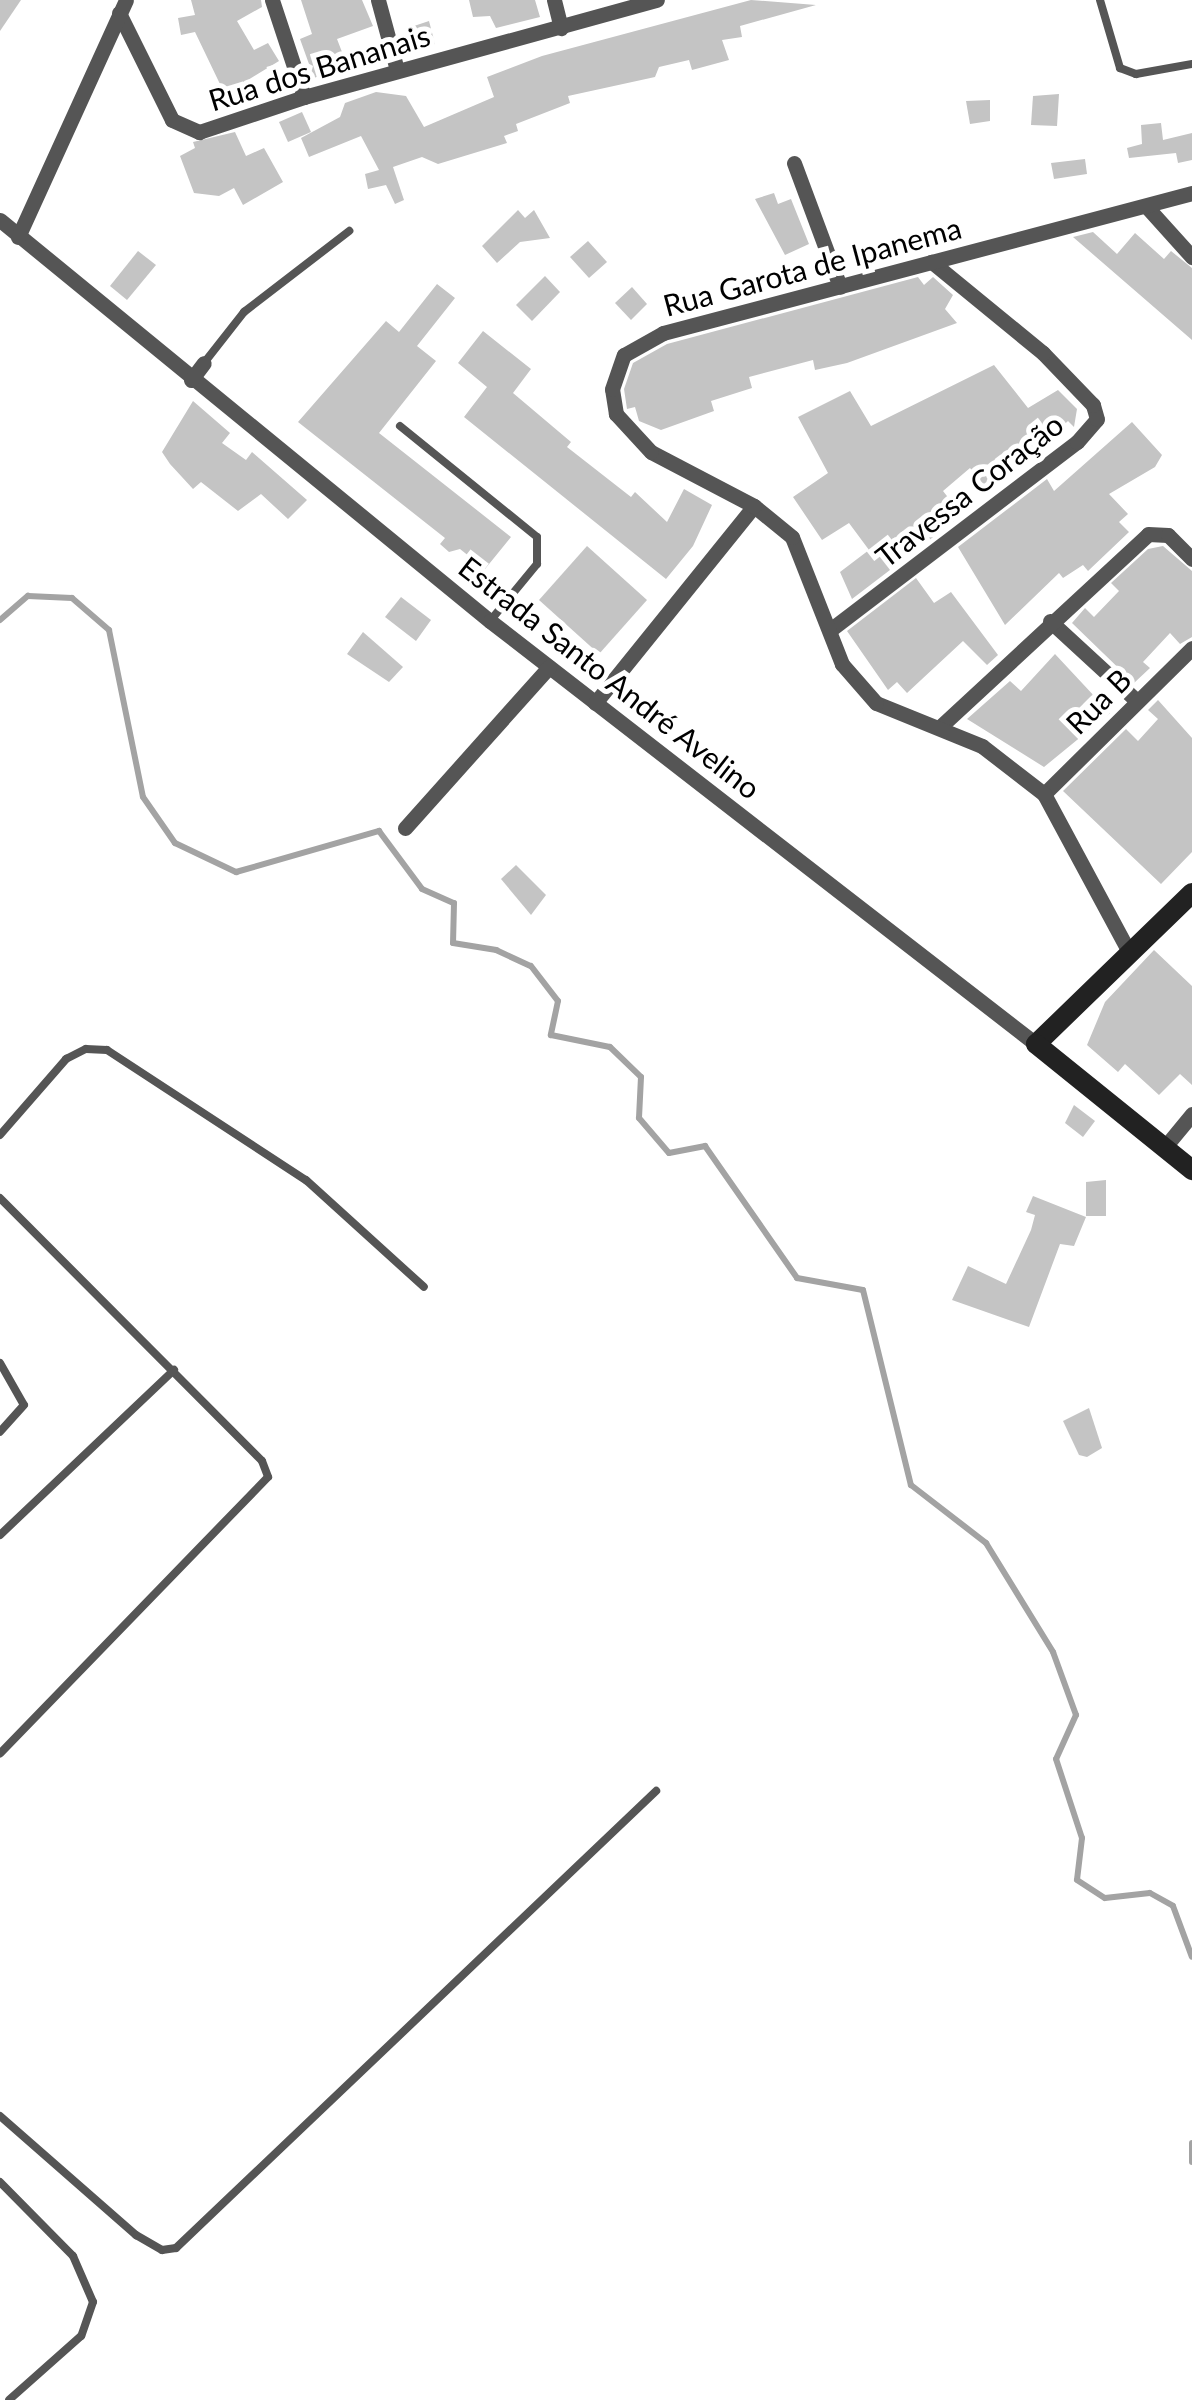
<!DOCTYPE html>
<html>
<head>
<meta charset="utf-8">
<style>
	body { margin:0 }
	#map { position:relative; width:1192px; height:2400px; overflow:hidden; background:#fff; font-family:Lato,sans-serif }
	div>[style] { position:absolute }
	.stream>* { height:6px; margin:-3px; padding:0 3px; transform-origin:3px; border-radius:3px; background:#a3a3a3 }
	.building>* { inset:0; background:#c4c4c4 }
	.service>* { height:8px; margin:-4px; padding:0 4px; transform-origin:4px; border-radius:4px; background:#555 }
	.minor>* { height:15px; margin:-7.5px; padding:0 7.5px; transform-origin:7.5px; border-radius:7.5px; background:#555 }
	.secondary>* { height:20px; margin:-10px; padding:0 10px; transform-origin:10px; border-radius:10px; background:#222 }
	span { translate:-50% -50%; white-space:nowrap; text-align:center; line-height:1.15; -webkit-text-stroke:10px #fff; paint-order:stroke }
	.street-label { font-size:30px; color:#000 }
</style>
</head>
<body>
<div id="map">
	<div class="stream">
		<i style="left:0;top:620px;width:37px;rotate:-41deg"></i>
		<i style="left:28px;top:596px;width:44px;rotate:2.6deg"></i>
		<i style="left:72px;top:598px;width:49px;rotate:40.9deg"></i>
		<i style="left:109px;top:630px;width:170px;rotate:78.5deg"></i>
		<i style="left:143px;top:797px;width:56px;rotate:55.2deg"></i>
		<i style="left:175px;top:843px;width:68px;rotate:25.4deg"></i>
		<i style="left:236px;top:872px;width:149px;rotate:-16deg"></i>
		<i style="left:379px;top:831px;width:72px;rotate:53.4deg"></i>
		<i style="left:422px;top:889px;width:35px;rotate:24deg"></i>
		<i style="left:454px;top:903px;width:40px;rotate:91.4deg"></i>
		<i style="left:453px;top:943px;width:44px;rotate:9.2deg"></i>
		<i style="left:496px;top:950px;width:38px;rotate:25deg"></i>
		<i style="left:531px;top:966px;width:44px;rotate:52.4deg"></i>
		<i style="left:558px;top:1001px;width:35px;rotate:102deg"></i>
		<i style="left:551px;top:1035px;width:60px;rotate:11.5deg"></i>
		<i style="left:610px;top:1047px;width:43px;rotate:44.1deg"></i>
		<i style="left:641px;top:1077px;width:41px;rotate:92.8deg"></i>
		<i style="left:639px;top:1118px;width:46px;rotate:49.4deg"></i>
		<i style="left:669px;top:1153px;width:37px;rotate:-11deg"></i>
		<i style="left:705px;top:1146px;width:161px;rotate:55.1deg"></i>
		<i style="left:797px;top:1278px;width:67px;rotate:10.3deg"></i>
		<i style="left:863px;top:1290px;width:201px;rotate:76.2deg"></i>
		<i style="left:911px;top:1485px;width:95px;rotate:37.7deg"></i>
		<i style="left:986px;top:1543px;width:128px;rotate:58.4deg"></i>
		<i style="left:1053px;top:1652px;width:67px;rotate:69.9deg"></i>
		<i style="left:1076px;top:1715px;width:48px;rotate:114.4deg"></i>
		<i style="left:1056px;top:1759px;width:83px;rotate:71.8deg"></i>
		<i style="left:1082px;top:1838px;width:42px;rotate:96.8deg"></i>
		<i style="left:1077px;top:1880px;width:33px;rotate:33deg"></i>
		<i style="left:1105px;top:1898px;width:45px;rotate:-6.3deg"></i>
		<i style="left:1150px;top:1893px;width:26px;rotate:29deg"></i>
		<i style="left:1173px;top:1906px;width:54px;rotate:69.6deg"></i>
		<i style="left:1192px;top:2143px;width:19px;rotate:90deg"></i>
	</div>
	<div class="building">
		<i style="clip-path:polygon(0 0,21px 0,0 31px)"></i>
		<i style="clip-path:polygon(191px 0,261px 0,262px 7px,237px 21px,254px 50px,268px 43px,279px 61px,243px 83px,250px 100px,231px 107px,195px 32px,181px 35px,178px 18px,195px 15px)"></i>
		<i style="clip-path:polygon(301px 0,362px 0,373px 26px,337px 39px,347px 65px,314px 78px,300px 39px,312px 34px)"></i>
		<i style="clip-path:polygon(469px 0,535px 0,540px 17px,496px 28px,490px 16px,473px 17px)"></i>
		<i style="clip-path:polygon(751px 0,816px 5px,740px 26px,742px 37px,722px 40px,729px 60px,692px 70px,689px 60px,659px 67px,655px 77px,568px 96px,570px 103px,516px 124px,518px 131px,504px 136px,507px 143px,438px 164px,422px 157px,393px 167px,404px 200px,395px 204px,386px 185px,368px 189px,365px 174px,379px 170px,361px 136px,309px 157px,301px 138px,340px 117px,345px 103px,376px 92px,406px 96px,424px 127px,494px 97px,487px 77px,542px 56px)"></i>
		<i style="clip-path:polygon(429px 21px,435px 44px,414px 50px,408px 28px)"></i>
		<i style="clip-path:polygon(1059px 94px,1057px 126px,1031px 125px,1033px 96px)"></i>
		<i style="clip-path:polygon(990px 100px,990px 121px,970px 124px,966px 101px)"></i>
		<i style="clip-path:polygon(302px 112px,311px 132px,288px 142px,279px 122px)"></i>
		<i style="clip-path:polygon(1161px 123px,1163px 140px,1192px 133px,1192px 160px,1178px 163px,1176px 153px,1129px 158px,1127px 148px,1142px 144px,1141px 125px)"></i>
		<i style="clip-path:polygon(235px 132px,246px 156px,264px 148px,283px 182px,243px 205px,234px 188px,219px 196px,194px 193px,180px 156px,195px 148px,193px 142px)"></i>
		<i style="clip-path:polygon(1085px 159px,1087px 174px,1054px 179px,1051px 163px)"></i>
		<i style="clip-path:polygon(774px 193px,778px 204px,791px 199px,809px 244px,785px 255px,755px 199px)"></i>
		<i style="clip-path:polygon(518px 210px,525px 218px,534px 210px,550px 238px,520px 242px,497px 263px,482px 246px)"></i>
		<i style="clip-path:polygon(1093px 232px,1117px 254px,1135px 233px,1164px 259px,1171px 251px,1192px 268px,1192px 340px,1073px 237px)"></i>
		<i style="clip-path:polygon(588px 241px,607px 262px,589px 278px,570px 257px)"></i>
		<i style="clip-path:polygon(138px 251px,156px 265px,127px 300px,110px 286px)"></i>
		<i style="clip-path:polygon(545px 276px,560px 292px,532px 321px,516px 305px)"></i>
		<i style="clip-path:polygon(918px 277px,924px 285px,933px 277px,953px 295px,945px 309px,957px 323px,847px 363px,815px 370px,813px 360px,749px 377px,752px 388px,711px 401px,714px 411px,661px 430px,639px 421px,635px 407px,627px 409px,624px 389px,633px 363px,667px 344px)"></i>
		<i style="clip-path:polygon(437px 284px,455px 298px,417px 346px,436px 361px,379px 433px,511px 537px,485px 569px,460px 549px,449px 552px,440px 544px,445px 538px,298px 422px,386px 321px,399px 332px)"></i>
		<i style="clip-path:polygon(632px 287px,647px 304px,631px 320px,615px 303px)"></i>
		<i style="clip-path:polygon(483px 331px,531px 369px,513px 393px,571px 442px,567px 447px,631px 497px,635px 492px,667px 522px,684px 489px,712px 505px,693px 546px,666px 579px,464px 417px,487px 387px,458px 363px)"></i>
		<i style="clip-path:polygon(994px 365px,1028px 408px,1058px 390px,1077px 409px,1074px 427px,1068px 421px,1040px 446px,1045px 452px,988px 490px,970px 468px,943px 491px,962px 515px,852px 599px,840px 572px,869px 550px,849px 523px,822px 540px,793px 497px,828px 473px,798px 417px,850px 391px,871px 426px)"></i>
		<i style="clip-path:polygon(193px 401px,230px 433px,222px 443px,246px 460px,252px 452px,307px 500px,288px 519px,261px 494px,238px 511px,201px 482px,193px 489px,170px 464px,162px 452px)"></i>
		<i style="clip-path:polygon(1132px 422px,1162px 455px,1155px 467px,1109px 494px,1128px 514px,1119px 522px,1129px 532px,1088px 571px,1083px 565px,1063px 578px,1059px 573px,1005px 625px,958px 547px,1047px 479px,1054px 491px)"></i>
		<i style="clip-path:polygon(587px 546px,647px 600px,599px 654px,539px 600px)"></i>
		<i style="clip-path:polygon(1163px 546px,1192px 571px,1192px 637px,1180px 644px,1170px 633px,1143px 662px,1150px 668px,1134px 683px,1072px 623px,1085px 608px,1094px 617px,1119px 591px,1111px 583px,1148px 549px)"></i>
		<i style="clip-path:polygon(916px 578px,934px 603px,951px 592px,998px 655px,987px 665px,963px 641px,907px 693px,897px 682px,888px 690px,847px 631px)"></i>
		<i style="clip-path:polygon(401px 597px,431px 620px,416px 641px,385px 617px)"></i>
		<i style="clip-path:polygon(363px 632px,403px 667px,389px 682px,347px 654px)"></i>
		<i style="clip-path:polygon(1055px 654px,1110px 713px,1044px 767px,967px 719px,1010px 681px,1021px 691px)"></i>
		<i style="clip-path:polygon(1158px 700px,1192px 738px,1192px 852px,1161px 884px,1063px 791px,1126px 729px,1138px 741px,1158px 719px,1148px 710px)"></i>
		<i style="clip-path:polygon(516px 865px,546px 895px,531px 915px,501px 879px)"></i>
		<i style="clip-path:polygon(1154px 950px,1192px 986px,1192px 1085px,1180px 1074px,1159px 1095px,1125px 1064px,1118px 1072px,1087px 1045px,1105px 1002px)"></i>
		<i style="clip-path:polygon(1074px 1105px,1095px 1121px,1083px 1137px,1065px 1123px)"></i>
		<i style="clip-path:polygon(1106px 1180px,1106px 1216px,1086px 1216px,1086px 1182px)"></i>
		<i style="clip-path:polygon(1033px 1196px,1086px 1217px,1074px 1246px,1060px 1244px,1029px 1327px,952px 1300px,968px 1266px,1006px 1284px,1031px 1230px,1035px 1215px,1026px 1212px)"></i>
		<i style="clip-path:polygon(1089px 1408px,1102px 1448px,1087px 1457px,1079px 1455px,1063px 1421px)"></i>
	</div>
	<div class="service">
		<i style="left:1100px;top:0;width:71px;rotate:73.6deg"></i>
		<i style="left:1120px;top:68px;width:17px;rotate:21deg"></i>
		<i style="left:1136px;top:74px;width:57px;rotate:-10.1deg"></i>
		<i style="left:204px;top:363px;width:65px;rotate:-51.9deg"></i>
		<i style="left:244px;top:312px;width:133px;rotate:-37.6deg"></i>
		<i style="left:400px;top:426px;width:176px;rotate:39deg"></i>
		<i style="left:537px;top:537px;width:27px;rotate:90deg"></i>
		<i style="left:537px;top:564px;width:74px;rotate:129.5deg"></i>
		<i style="left:0;top:1135px;width:101px;rotate:-49deg"></i>
		<i style="left:66px;top:1059px;width:22px;rotate:-27deg"></i>
		<i style="left:86px;top:1049px;width:21px;rotate:3deg"></i>
		<i style="left:107px;top:1050px;width:238px;rotate:33.2deg"></i>
		<i style="left:306px;top:1180px;width:159px;rotate:42.2deg"></i>
		<i style="left:0;top:1198px;width:371px;rotate:45.1deg"></i>
		<i style="left:262px;top:1461px;width:17px;rotate:69deg"></i>
		<i style="left:268px;top:1477px;width:385px;rotate:134.1deg"></i>
		<i style="left:0;top:1363px;width:48px;rotate:60.3deg"></i>
		<i style="left:24px;top:1405px;width:36px;rotate:132deg"></i>
		<i style="left:0;top:1535px;width:240px;rotate:-43.5deg"></i>
		<i style="left:0;top:2116px;width:181px;rotate:41.2deg"></i>
		<i style="left:136px;top:2235px;width:30px;rotate:30deg"></i>
		<i style="left:162px;top:2250px;width:14px;rotate:-8deg"></i>
		<i style="left:176px;top:2248px;width:663px;rotate:-43.59deg"></i>
		<i style="left:0;top:2182px;width:104px;rotate:45.4deg"></i>
		<i style="left:73px;top:2256px;width:50px;rotate:66.5deg"></i>
		<i style="left:93px;top:2302px;width:36px;rotate:109deg"></i>
		<i style="left:81px;top:2336px;width:96px;rotate:138.4deg"></i>
	</div>
	<div class="minor">
		<i style="left:272px;top:0;width:102px;rotate:71.7deg"></i>
		<i style="left:378px;top:0;width:73px;rotate:74.8deg"></i>
		<i style="left:554px;top:0;width:29px;rotate:76deg"></i>
		<i style="left:119px;top:13px;width:119px;rotate:63.6deg"></i>
		<i style="left:172px;top:120px;width:30px;rotate:24deg"></i>
		<i style="left:199px;top:132px;width:111px;rotate:-18.4deg"></i>
		<i style="left:304px;top:97px;width:366px;rotate:-15.4deg"></i>
		<i style="left:794px;top:163px;width:132px;rotate:69.6deg"></i>
		<i style="left:1146px;top:206px;width:69px;rotate:48deg"></i>
		<i style="left:0;top:220px;width:633px;rotate:39.3deg"></i>
		<i style="left:490px;top:621px;width:691px;rotate:37.77deg"></i>
		<i style="left:18px;top:237px;width:260px;rotate:-65.5deg"></i>
		<i style="left:191px;top:380px;width:21px;rotate:-53deg"></i>
		<i style="left:1050px;top:621px;width:117px;rotate:42.6deg"></i>
		<i style="left:830px;top:630px;width:310px;rotate:-37.3deg"></i>
		<i style="left:1077px;top:442px;width:30px;rotate:-49deg"></i>
		<i style="left:1097px;top:419px;width:15px;rotate:-106deg"></i>
		<i style="left:1093px;top:405px;width:72px;rotate:-133.9deg"></i>
		<i style="left:1043px;top:353px;width:144px;rotate:-140.7deg"></i>
		<i style="left:595px;top:703px;width:253px;rotate:-51.1deg"></i>
		<i style="left:941px;top:726px;width:282px;rotate:-42.8deg"></i>
		<i style="left:1148px;top:534px;width:20px;rotate:3deg"></i>
		<i style="left:1168px;top:535px;width:34px;rotate:45deg"></i>
		<i style="left:1044px;top:794px;width:208px;rotate:-44.6deg"></i>
		<i style="left:405px;top:828px;width:216px;rotate:-48.2deg"></i>
		<i style="left:1128px;top:950px;width:177px;rotate:-118.3deg"></i>
		<i style="left:1044px;top:794px;width:78px;rotate:-142.3deg"></i>
		<i style="left:982px;top:746px;width:114px;rotate:-157.9deg"></i>
		<i style="left:876px;top:703px;width:52px;rotate:-131.1deg"></i>
		<i style="left:842px;top:664px;width:136px;rotate:-111.5deg"></i>
		<i style="left:792px;top:537px;width:49px;rotate:-140.8deg"></i>
		<i style="left:754px;top:506px;width:116px;rotate:-152.3deg"></i>
		<i style="left:651px;top:452px;width:52px;rotate:-132.6deg"></i>
		<i style="left:616px;top:414px;width:25px;rotate:-99deg"></i>
		<i style="left:612px;top:389px;width:36px;rotate:-71deg"></i>
		<i style="left:624px;top:355px;width:45px;rotate:-29.4deg"></i>
		<i style="left:663px;top:333px;width:547px;rotate:-14.82deg"></i>
		<i style="left:1164px;top:1148px;width:44px;rotate:-50.5deg"></i>
	</div>
	<div class="secondary">
		<i style="left:1192px;top:893px;width:217px;rotate:135.9deg"></i>
		<i style="left:1036px;top:1044px;width:201px;rotate:38.9deg"></i>
	</div>
	<div class="street-label">
		<span style="left:319px;top:67px;rotate:-17deg">Rua dos Bananais</span>
		<span style="left:812px;top:266px;rotate:-15deg">Rua Garota de Ipanema</span>
		<span style="left:969px;top:490px;rotate:-38deg">Travessa Coração</span>
		<span style="left:610px;top:677px;rotate:38deg">Estrada Santo André Avelino</span>
		<span style="left:1098px;top:701px;rotate:-45deg">Rua B</span>
	</div>
</div>
</body>
</html>
